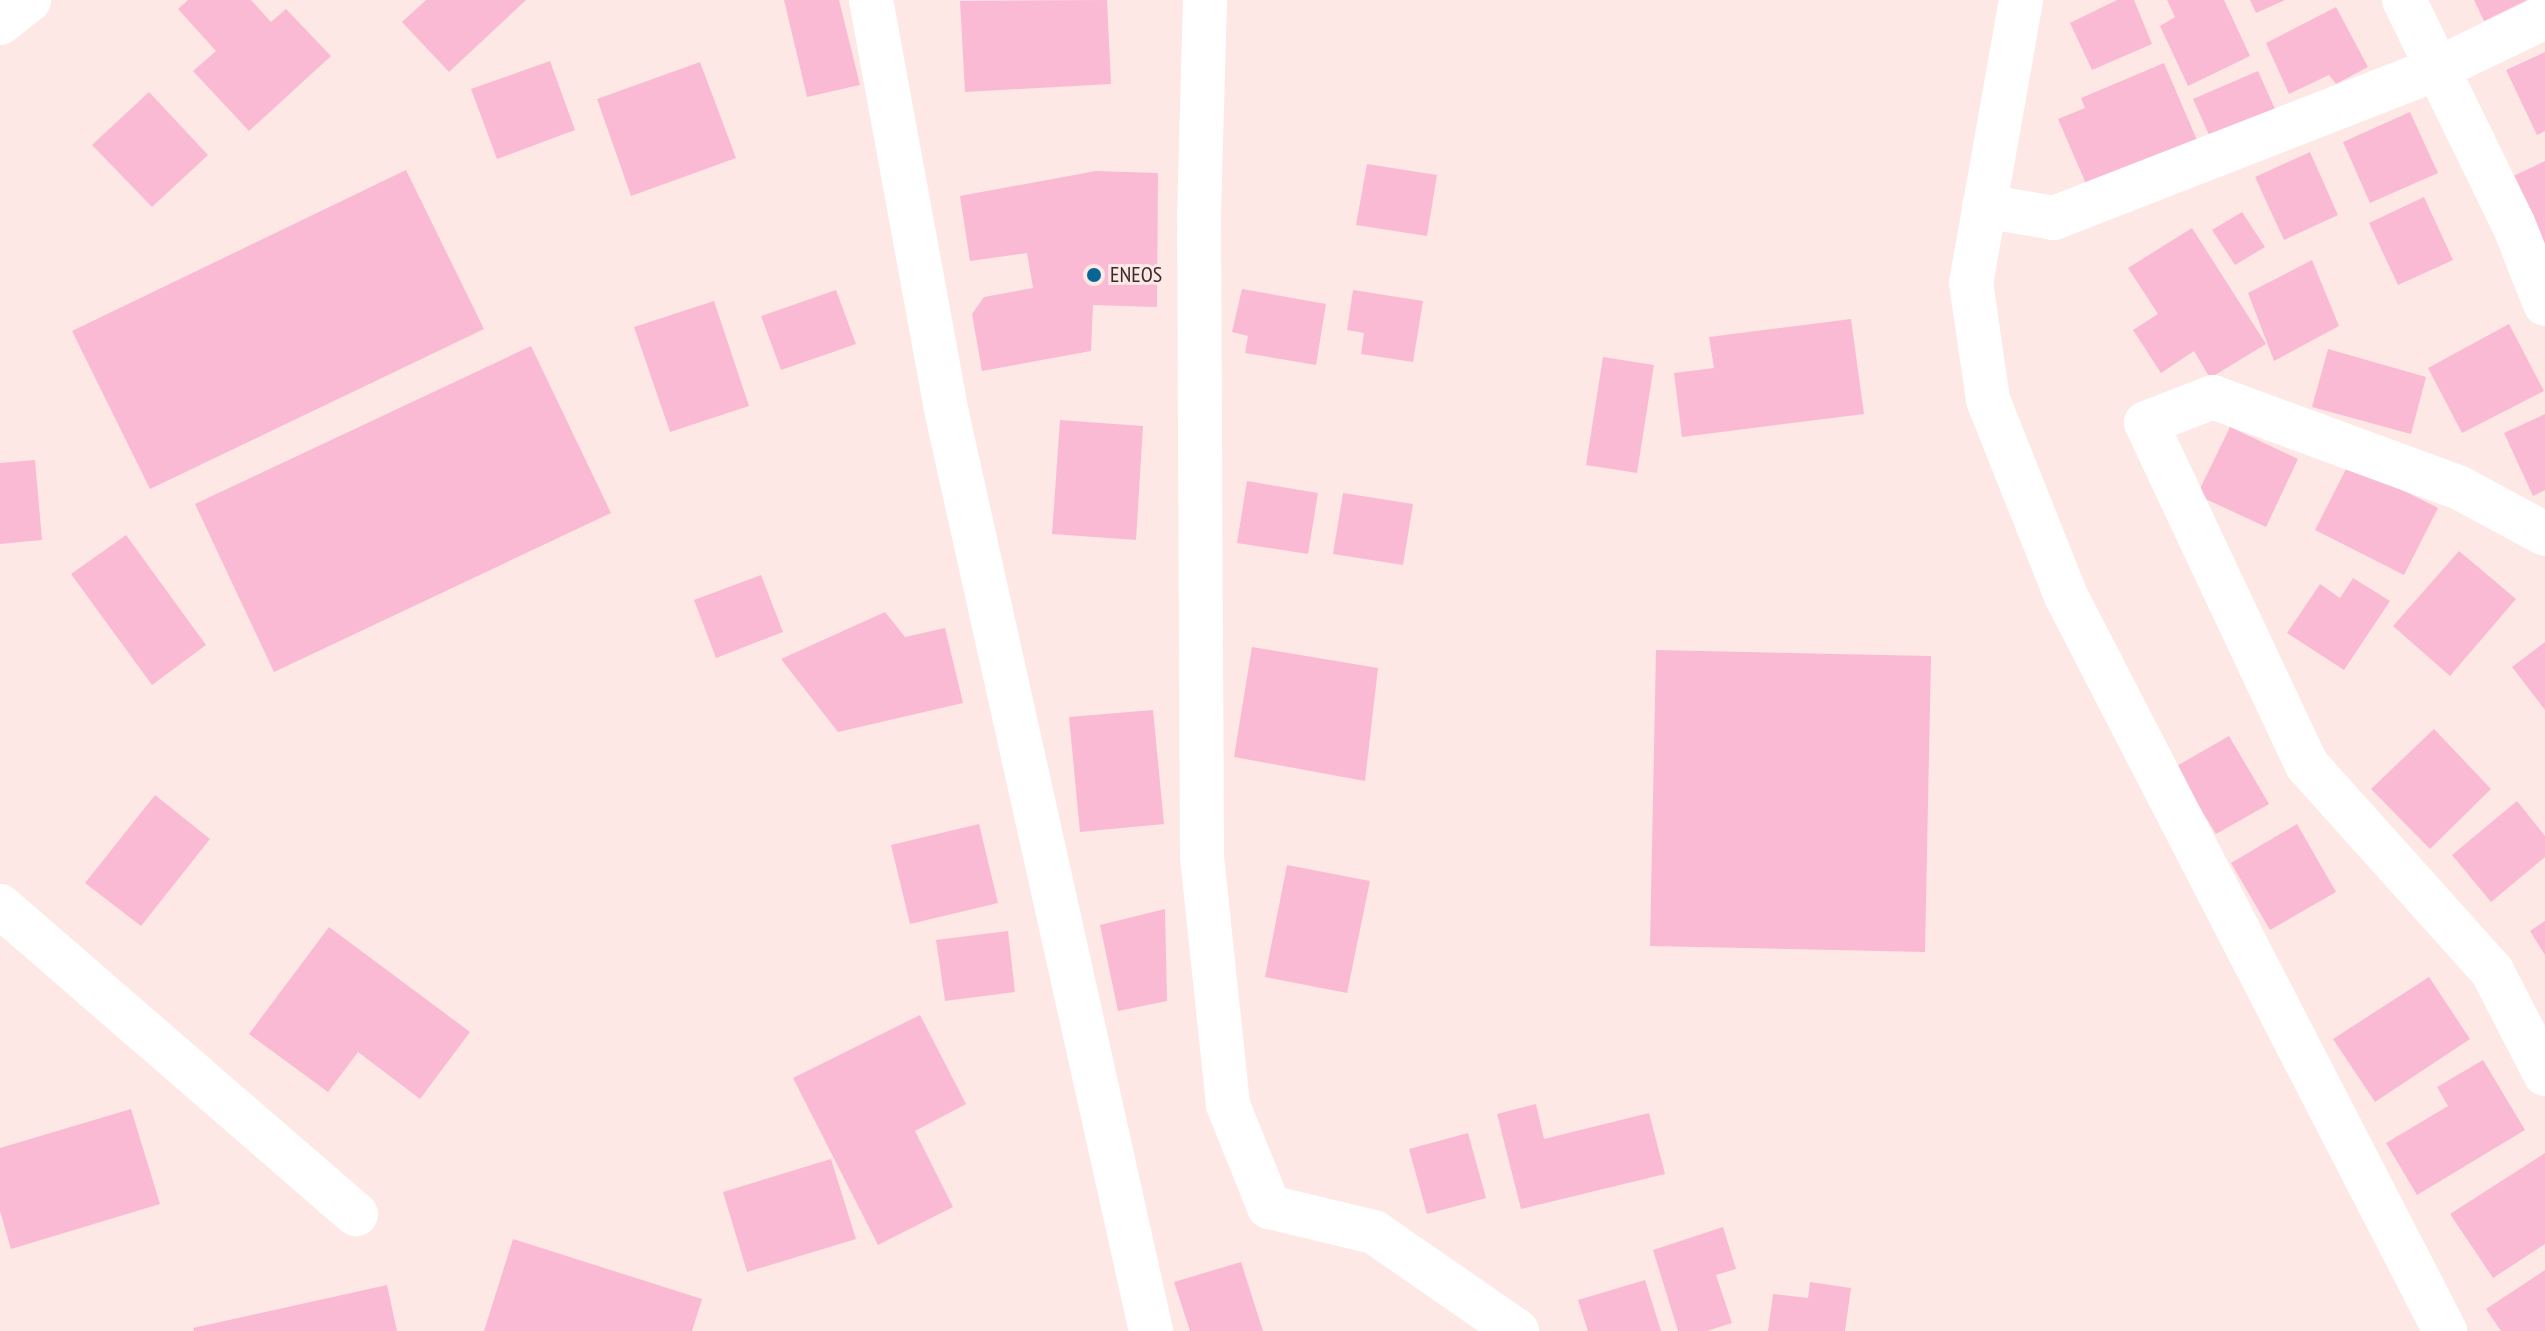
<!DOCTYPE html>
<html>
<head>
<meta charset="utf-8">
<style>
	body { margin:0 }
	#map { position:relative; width:2545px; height:1331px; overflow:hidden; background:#fee8e6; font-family:"PT Sans Narrow",sans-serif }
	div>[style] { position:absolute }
	.building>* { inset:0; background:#fabad3 }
	.street>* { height:44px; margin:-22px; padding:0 22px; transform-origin:22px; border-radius:22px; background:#fff }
	.secondary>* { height:44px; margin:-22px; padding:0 22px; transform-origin:22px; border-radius:22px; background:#fff }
	.dots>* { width:22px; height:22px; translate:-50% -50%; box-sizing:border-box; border:4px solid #fee8e6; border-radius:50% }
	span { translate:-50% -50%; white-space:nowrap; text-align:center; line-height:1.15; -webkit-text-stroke:6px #fee8e6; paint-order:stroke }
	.poi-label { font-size:22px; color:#392b2b }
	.left { translate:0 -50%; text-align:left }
</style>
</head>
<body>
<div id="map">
	<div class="building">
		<i style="clip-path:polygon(188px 0,251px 0,271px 22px,286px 9px,331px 56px,249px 131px,193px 71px,216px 51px,178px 9px)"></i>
		<i style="clip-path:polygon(426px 0,526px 0,449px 72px,402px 22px)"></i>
		<i style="clip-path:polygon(784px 0,839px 0,860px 85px,807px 97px)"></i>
		<i style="clip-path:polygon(1107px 0,1111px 84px,965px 92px,960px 1px)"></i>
		<i style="clip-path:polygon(2117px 0,2134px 0,2152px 44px,2092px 70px,2070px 23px)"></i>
		<i style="clip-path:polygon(2167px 0,2224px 0,2250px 56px,2188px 86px,2160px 26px,2175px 17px)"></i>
		<i style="clip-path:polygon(2250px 0,2285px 0,2256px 13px)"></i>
		<i style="clip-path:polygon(2474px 0,2527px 0,2484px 21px)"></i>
		<i style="clip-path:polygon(2336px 7px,2368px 67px,2336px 84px,2329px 75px,2289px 94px,2266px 43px)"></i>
		<i style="clip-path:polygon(2545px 52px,2545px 131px,2537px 135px,2506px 70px)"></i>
		<i style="clip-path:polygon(550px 61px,575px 130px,497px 159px,471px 89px)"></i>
		<i style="clip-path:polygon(700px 62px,736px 158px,631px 196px,597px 99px)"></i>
		<i style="clip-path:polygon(2164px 63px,2197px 140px,2087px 186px,2058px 119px,2085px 108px,2081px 98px)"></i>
		<i style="clip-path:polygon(2258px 71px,2275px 109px,2210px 137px,2193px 99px)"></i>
		<i style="clip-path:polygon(149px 92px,208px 155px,152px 207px,92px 145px)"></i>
		<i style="clip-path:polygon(2410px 112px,2438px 173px,2370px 203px,2343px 142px)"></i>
		<i style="clip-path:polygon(2310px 152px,2338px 215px,2284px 240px,2255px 177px)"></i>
		<i style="clip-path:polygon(2545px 161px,2545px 251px,2509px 178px)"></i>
		<i style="clip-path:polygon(1367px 164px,1437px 175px,1427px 236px,1356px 225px)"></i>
		<i style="clip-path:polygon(406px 170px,484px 329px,150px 489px,72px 331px)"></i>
		<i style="clip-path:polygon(1096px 171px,1158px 173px,1157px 307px,1093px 305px,1091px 351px,982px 371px,972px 314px,984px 297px,1033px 288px,1027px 253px,970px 261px,960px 196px)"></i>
		<i style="clip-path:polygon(2424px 197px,2453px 260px,2398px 285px,2369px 223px)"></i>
		<i style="clip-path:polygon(2242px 212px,2265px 247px,2235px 265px,2212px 230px)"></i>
		<i style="clip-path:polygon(2192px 228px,2266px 344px,2210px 378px,2194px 351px,2161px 373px,2133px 330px,2158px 314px,2128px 268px)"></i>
		<i style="clip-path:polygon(2312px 260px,2339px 326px,2274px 361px,2248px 293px)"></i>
		<i style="clip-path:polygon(1242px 289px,1326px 304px,1316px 365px,1245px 353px,1248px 336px,1232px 332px)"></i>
		<i style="clip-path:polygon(836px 290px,856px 344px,781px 370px,761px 316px)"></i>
		<i style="clip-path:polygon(1353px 290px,1423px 301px,1413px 362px,1361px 354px,1364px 333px,1347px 330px)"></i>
		<i style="clip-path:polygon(714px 301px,749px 406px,670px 432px,634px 327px)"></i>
		<i style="clip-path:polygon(1851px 319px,1864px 414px,1682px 437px,1674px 373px,1714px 368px,1709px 337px)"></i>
		<i style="clip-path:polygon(2509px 324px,2544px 391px,2462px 433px,2428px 368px)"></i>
		<i style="clip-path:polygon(531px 346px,611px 513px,274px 672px,195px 504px)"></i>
		<i style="clip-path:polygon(2328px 349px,2426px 377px,2411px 434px,2312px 407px)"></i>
		<i style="clip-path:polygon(1603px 357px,1654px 365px,1637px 473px,1586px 465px)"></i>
		<i style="clip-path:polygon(2545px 414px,2545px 490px,2533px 496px,2504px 433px)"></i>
		<i style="clip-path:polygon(1060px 420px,1143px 426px,1136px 540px,1052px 534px)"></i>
		<i style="clip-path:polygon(2230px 427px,2298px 459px,2266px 527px,2197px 495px)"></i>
		<i style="clip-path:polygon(35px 460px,42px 540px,0 544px,0 463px)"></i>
		<i style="clip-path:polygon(2349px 463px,2438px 508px,2404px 575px,2315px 530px)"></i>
		<i style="clip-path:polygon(1247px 481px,1318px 493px,1308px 554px,1237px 543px)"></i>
		<i style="clip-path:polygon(1343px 493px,1413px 504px,1403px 565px,1333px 554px)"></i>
		<i style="clip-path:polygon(126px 535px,206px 645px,152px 685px,71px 574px)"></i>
		<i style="clip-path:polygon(2459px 551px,2516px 599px,2450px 676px,2393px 626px)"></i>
		<i style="clip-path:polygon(761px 575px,783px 632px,716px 658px,694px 600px)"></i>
		<i style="clip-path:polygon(2353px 578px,2390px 601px,2344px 670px,2287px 633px,2320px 584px,2340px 598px)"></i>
		<i style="clip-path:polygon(885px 612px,905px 637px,945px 628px,963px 703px,838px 732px,781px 659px)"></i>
		<i style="clip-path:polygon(2545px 642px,2545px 710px,2512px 667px)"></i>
		<i style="clip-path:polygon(1252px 647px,1378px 668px,1365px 781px,1234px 757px)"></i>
		<i style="clip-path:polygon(1656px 650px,1931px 656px,1925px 952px,1650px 946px)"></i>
		<i style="clip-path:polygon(1153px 710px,1164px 824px,1080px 832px,1069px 717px)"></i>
		<i style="clip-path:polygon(2434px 729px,2491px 789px,2430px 849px,2371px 789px)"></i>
		<i style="clip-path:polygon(2229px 736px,2269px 804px,2216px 834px,2175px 767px)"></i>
		<i style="clip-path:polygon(155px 795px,210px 839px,141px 926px,85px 883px)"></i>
		<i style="clip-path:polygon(2517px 801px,2545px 836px,2545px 857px,2491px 902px,2452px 855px)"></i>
		<i style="clip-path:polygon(979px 824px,998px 903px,910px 924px,891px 845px)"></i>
		<i style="clip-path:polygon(2297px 824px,2336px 892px,2270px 930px,2231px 863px)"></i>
		<i style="clip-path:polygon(1287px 865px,1370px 881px,1347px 993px,1265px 977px)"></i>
		<i style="clip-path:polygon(1165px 909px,1167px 1001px,1118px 1011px,1100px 925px)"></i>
		<i style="clip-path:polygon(2545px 921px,2545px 955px,2530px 931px)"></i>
		<i style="clip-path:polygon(329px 927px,470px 1032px,420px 1099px,358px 1052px,328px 1092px,249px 1034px)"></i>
		<i style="clip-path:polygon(1008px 931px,1015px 992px,945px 1001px,936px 940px)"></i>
		<i style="clip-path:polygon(2429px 977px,2470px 1039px,2375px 1102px,2333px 1039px)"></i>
		<i style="clip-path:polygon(920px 1015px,966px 1104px,915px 1131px,953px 1207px,878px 1245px,793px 1078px)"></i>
		<i style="clip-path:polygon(2483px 1060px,2525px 1130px,2417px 1195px,2386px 1143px,2448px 1106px,2437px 1087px)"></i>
		<i style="clip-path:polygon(1536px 1104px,1544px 1139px,1649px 1113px,1665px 1174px,1521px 1209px,1497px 1114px)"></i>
		<i style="clip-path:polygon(131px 1109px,160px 1204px,11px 1249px,0 1211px,0 1148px)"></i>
		<i style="clip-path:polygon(1468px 1133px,1486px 1198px,1427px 1214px,1409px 1149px)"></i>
		<i style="clip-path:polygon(2545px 1153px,2545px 1244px,2493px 1278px,2450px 1214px)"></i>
		<i style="clip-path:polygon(831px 1159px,856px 1239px,747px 1272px,723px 1192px)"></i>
		<i style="clip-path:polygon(1723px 1227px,1736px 1269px,1716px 1275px,1732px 1323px,1707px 1331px,1678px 1331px,1653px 1250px)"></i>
		<i style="clip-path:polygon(513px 1239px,702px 1299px,692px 1331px,484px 1331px)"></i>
		<i style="clip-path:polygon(1241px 1262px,1263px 1331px,1190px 1331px,1174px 1282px)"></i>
		<i style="clip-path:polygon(2545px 1270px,2545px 1331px,2501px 1331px,2486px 1309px)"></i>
		<i style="clip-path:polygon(1645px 1280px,1661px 1331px,1588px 1331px,1578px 1300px)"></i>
		<i style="clip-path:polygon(1810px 1282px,1851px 1288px,1845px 1331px,1768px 1331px,1773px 1294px,1808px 1298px)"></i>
		<i style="clip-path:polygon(387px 1285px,397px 1331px,194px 1331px,193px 1328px)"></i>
	</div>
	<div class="street">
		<i style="left:1205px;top:0;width:220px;rotate:91.6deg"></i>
		<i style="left:1199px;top:220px;width:637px;rotate:89.73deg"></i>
		<i style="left:1202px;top:857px;width:249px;rotate:84deg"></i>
		<i style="left:1228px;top:1105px;width:110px;rotate:68.1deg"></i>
		<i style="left:1269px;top:1207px;width:108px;rotate:13.4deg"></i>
		<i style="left:1374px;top:1232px;width:174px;rotate:34.7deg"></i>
		<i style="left:2021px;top:0;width:287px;rotate:100deg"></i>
		<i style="left:1971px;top:283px;width:118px;rotate:81.7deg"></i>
		<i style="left:1988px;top:400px;width:211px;rotate:68.3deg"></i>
		<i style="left:2066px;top:596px;width:827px;rotate:62.72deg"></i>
		<i style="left:2404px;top:0;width:248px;rotate:64deg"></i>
		<i style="left:2513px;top:223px;width:87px;rotate:68.4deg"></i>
		<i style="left:0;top:23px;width:37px;rotate:-38deg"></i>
		<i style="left:1984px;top:206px;width:71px;rotate:9.7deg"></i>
		<i style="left:2054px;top:218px;width:411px;rotate:-21.3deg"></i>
		<i style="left:2437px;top:69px;width:120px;rotate:-25.7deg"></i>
		<i style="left:2545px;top:534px;width:97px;rotate:-151.6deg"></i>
		<i style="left:2460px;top:488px;width:263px;rotate:-159.8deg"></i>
		<i style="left:2213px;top:397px;width:72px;rotate:158.8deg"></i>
		<i style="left:2146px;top:423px;width:378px;rotate:64.8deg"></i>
		<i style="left:2307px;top:765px;width:277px;rotate:48.1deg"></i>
		<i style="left:2492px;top:971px;width:116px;rotate:62.8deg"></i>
		<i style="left:0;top:906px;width:471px;rotate:40.9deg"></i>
	</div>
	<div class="secondary">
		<i style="left:871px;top:0;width:421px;rotate:79.6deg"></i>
		<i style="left:947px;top:414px;width:939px;rotate:77.46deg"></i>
	</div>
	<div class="dots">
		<i style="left:1094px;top:275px;background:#076695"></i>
	</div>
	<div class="poi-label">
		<span class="left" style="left:1110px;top:275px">ENEOS</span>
	</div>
</div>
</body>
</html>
